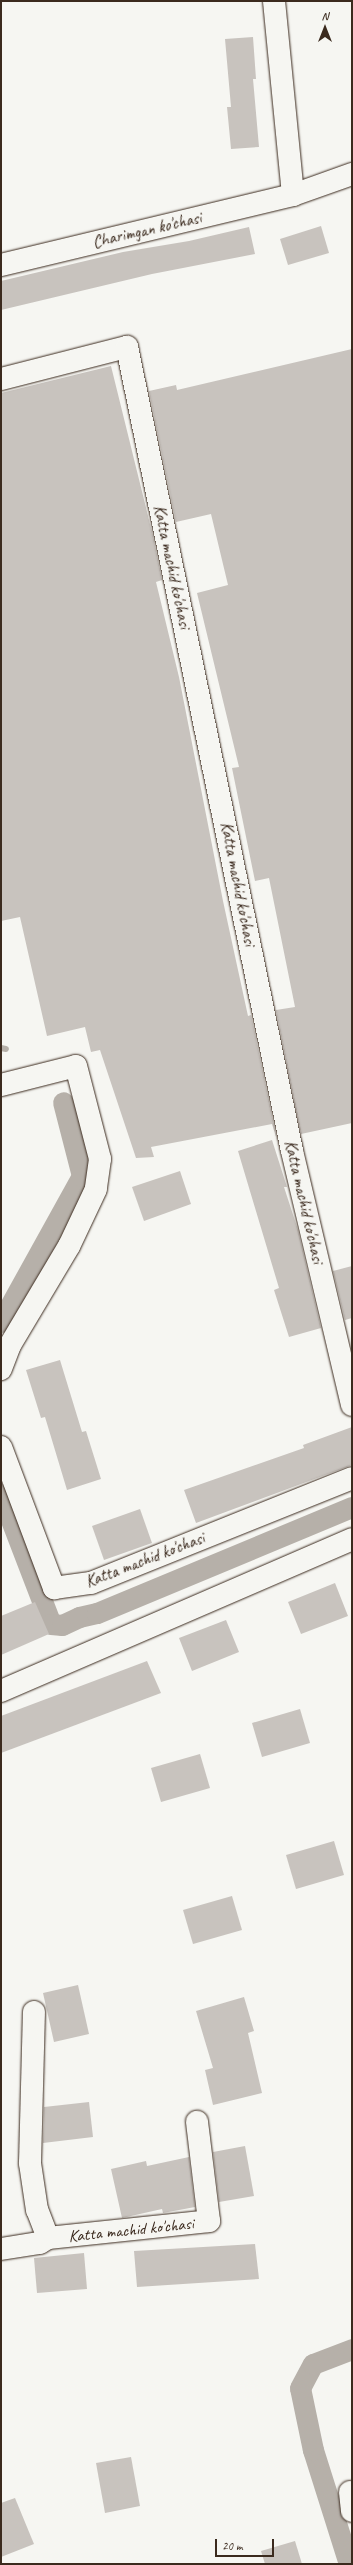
<!DOCTYPE html>
<html>
<head>
<meta charset="utf-8">
<style>
	body { margin:0 }
	#map { position:relative; width:353px; height:2565px; overflow:hidden; background:#f6f6f2; font-family:Caveat,sans-serif }
	div>[style] { position:absolute }
	.stream>* { height:6px; margin:-3px; padding:0 3px; transform-origin:3px; border-radius:3px; background:#b6b0a9 }
	.canal>* { height:21px; margin:-10.5px; padding:0 10.5px; transform-origin:10.5px; border-radius:10.5px; background:#b6b0a9 }
	.building>* { inset:0; background:#c8c3be }
	.roads { filter:drop-shadow(0 0 1px #3b2a1e) drop-shadow(0 0 1px #3b2a1e) }
	.street>* { height:22px; margin:-11px; padding:0 11px; transform-origin:11px; border-radius:11px; background:#f6f6f2 }
	span { translate:-50% -50%; white-space:nowrap; text-align:center; line-height:1.15; -webkit-text-stroke:3px #f6f6f2; paint-order:stroke }
	.street-label { font-size:17px; color:#3b2a1e }
	.frame { position:absolute; inset:0; border:2px solid #3b2a1e; pointer-events:none }
	.north { position:absolute; left:305px; top:8px; width:40px; height:40px; -webkit-text-stroke:3px #f6f6f2; paint-order:stroke; rotate:0deg; font-size:11px; font-weight:700; line-height:16px; text-align:center; color:#3b2a1e }
	.north::after { content:''; display:block; margin:auto; width:14px; height:18px; background:#3b2a1e; clip-path:polygon(50% 0,100% 100%,50% 72%,0 100%) }
	.scale { position:absolute; left:215px; top:2539px; width:59px; height:18px; box-sizing:border-box; border:2px solid #3b2a1e; border-top:0; padding-left:5px; font-size:12px; line-height:14px; white-space:nowrap; color:#3b2a1e; -webkit-text-stroke:3px #f6f6f2; paint-order:stroke }
</style>
</head>
<body>
<div id="map">
	<div class="stream">
		<i style="left:1px;top:1048px;width:5px;rotate:11deg"></i>
	</div>
	<div class="canal">
		<i style="left:1px;top:1322px;width:167px;rotate:-61deg"></i>
		<i style="left:82px;top:1176px;width:76px;rotate:-104.4deg"></i>
		<i style="left:1px;top:1494px;width:139px;rotate:69deg"></i>
		<i style="left:51px;top:1624px;width:11px;rotate:5deg"></i>
		<i style="left:62px;top:1625px;width:19px;rotate:-25deg"></i>
		<i style="left:79px;top:1617px;width:18px;rotate:-13deg"></i>
		<i style="left:97px;top:1613px;width:276px;rotate:-22.6deg"></i>
		<i style="left:349px;top:2564px;width:120px;rotate:-107.5deg"></i>
		<i style="left:313px;top:2450px;width:63px;rotate:-101.8deg"></i>
		<i style="left:300px;top:2388px;width:27px;rotate:-62deg"></i>
		<i style="left:313px;top:2364px;width:42px;rotate:-21deg"></i>
	</div>
	<div class="building">
		<i style="clip-path:polygon(253px 37px,256px 79px,253px 79px,259px 147px,231px 149px,227px 107px,231px 107px,225px 39px)"></i>
		<i style="clip-path:polygon(321px 226px,329px 253px,288px 265px,280px 239px)"></i>
		<i style="clip-path:polygon(249px 227px,255px 254px,152px 274px,1px 310px,1px 281px,123px 252px,189px 241px)"></i>
		<i style="clip-path:polygon(352px 349px,352px 1123px,301px 1134px,276px 1010px,295px 1007px,269px 878px,255px 881px,232px 768px,239px 767px,197px 593px,228px 585px,211px 514px,176px 522px,149px 391px,176px 385px,177px 390px)"></i>
		<i style="clip-path:polygon(111px 366px,152px 532px,162px 580px,156px 582px,179px 677px,223px 901px,248px 1016px,251px 1015px,277px 1140px,272px 1124px,151px 1147px,154px 1157px,136px 1158px,100px 1050px,91px 1052px,85px 1027px,47px 1036px,20px 917px,1px 921px,1px 393px)"></i>
		<i style="clip-path:polygon(272px 1140px,287px 1187px,284px 1187px,298px 1230px,321px 1328px,289px 1337px,274px 1290px,279px 1288px,238px 1151px)"></i>
		<i style="clip-path:polygon(180px 1171px,191px 1204px,144px 1221px,132px 1187px)"></i>
		<i style="clip-path:polygon(352px 1266px,352px 1318px,345px 1320px,333px 1271px)"></i>
		<i style="clip-path:polygon(60px 1360px,82px 1432px,86px 1431px,101px 1479px,67px 1490px,45px 1417px,41px 1418px,26px 1370px)"></i>
		<i style="clip-path:polygon(352px 1427px,352px 1465px,196px 1523px,184px 1490px,304px 1448px,303px 1445px)"></i>
		<i style="clip-path:polygon(140px 1509px,152px 1543px,104px 1560px,92px 1526px)"></i>
		<i style="clip-path:polygon(335px 1583px,348px 1616px,301px 1634px,288px 1602px)"></i>
		<i style="clip-path:polygon(35px 1602px,49px 1634px,1px 1655px,1px 1616px)"></i>
		<i style="clip-path:polygon(226px 1620px,239px 1652px,192px 1671px,179px 1638px)"></i>
		<i style="clip-path:polygon(147px 1661px,161px 1693px,1px 1753px,1px 1716px)"></i>
		<i style="clip-path:polygon(300px 1709px,310px 1743px,262px 1757px,252px 1723px)"></i>
		<i style="clip-path:polygon(200px 1754px,210px 1788px,161px 1802px,151px 1768px)"></i>
		<i style="clip-path:polygon(334px 1841px,344px 1875px,296px 1889px,286px 1855px)"></i>
		<i style="clip-path:polygon(232px 1896px,242px 1930px,193px 1944px,183px 1910px)"></i>
		<i style="clip-path:polygon(78px 1985px,89px 2034px,54px 2042px,43px 1993px)"></i>
		<i style="clip-path:polygon(244px 1997px,254px 2031px,248px 2033px,262px 2093px,213px 2105px,205px 2070px,213px 2068px,196px 2011px)"></i>
		<i style="clip-path:polygon(89px 2102px,93px 2137px,43px 2143px,44px 2107px)"></i>
		<i style="clip-path:polygon(245px 2146px,254px 2196px,219px 2202px,213px 2152px)"></i>
		<i style="clip-path:polygon(189px 2157px,195px 2207px,163px 2213px,162px 2209px,122px 2218px,111px 2169px,146px 2161px,147px 2166px)"></i>
		<i style="clip-path:polygon(255px 2244px,259px 2279px,137px 2287px,134px 2251px)"></i>
		<i style="clip-path:polygon(84px 2253px,87px 2289px,37px 2293px,34px 2258px)"></i>
		<i style="clip-path:polygon(131px 2457px,140px 2506px,105px 2513px,96px 2463px)"></i>
		<i style="clip-path:polygon(15px 2498px,34px 2544px,1px 2557px,1px 2503px)"></i>
		<i style="clip-path:polygon(295px 2541px,302px 2564px,265px 2564px,261px 2551px)"></i>
	</div>
	<div class="roads">
		<div class="street">
			<i style="left:274px;top:1px;width:195px;rotate:84.4deg"></i>
			<i style="left:1px;top:265px;width:300px;rotate:-13.5deg"></i>
			<i style="left:293px;top:195px;width:63px;rotate:-19.6deg"></i>
			<i style="left:1px;top:379px;width:130px;rotate:-14.3deg"></i>
			<i style="left:127px;top:347px;width:821px;rotate:78.4deg"></i>
			<i style="left:292px;top:1151px;width:261px;rotate:76.7deg"></i>
			<i style="left:1px;top:1085px;width:77px;rotate:-14.2deg"></i>
			<i style="left:76px;top:1066px;width:96px;rotate:75.5deg"></i>
			<i style="left:100px;top:1159px;width:30px;rotate:98deg"></i>
			<i style="left:96px;top:1189px;width:63px;rotate:115.3deg"></i>
			<i style="left:69px;top:1246px;width:115px;rotate:120.8deg"></i>
			<i style="left:10px;top:1345px;width:26px;rotate:111deg"></i>
			<i style="left:1px;top:1447px;width:151px;rotate:69.4deg"></i>
			<i style="left:54px;top:1588px;width:37px;rotate:-8deg"></i>
			<i style="left:91px;top:1583px;width:281px;rotate:-21.9deg"></i>
			<i style="left:1px;top:1691px;width:382px;rotate:-23.4deg"></i>
			<i style="left:48px;top:2238px;width:162px;rotate:-6deg"></i>
			<i style="left:209px;top:2221px;width:100px;rotate:-96.9deg"></i>
			<i style="left:1px;top:2249px;width:39px;rotate:-9deg"></i>
			<i style="left:40px;top:2243px;width:9px;rotate:-32deg"></i>
			<i style="left:48px;top:2238px;width:30px;rotate:-111deg"></i>
			<i style="left:37px;top:2210px;width:48px;rotate:-98.5deg"></i>
			<i style="left:30px;top:2163px;width:151px;rotate:-88.5deg"></i>
			<i style="left:350px;top:2492px;width:19px;rotate:84deg"></i>
		</div>
	</div>
	<div class="street-label">
		<span style="left:147px;top:230px;rotate:-13deg">Charimgan ko'chasi</span>
		<span style="left:172px;top:567px;rotate:78deg">Katta machid ko'chasi</span>
		<span style="left:238px;top:884px;rotate:79deg">Katta machid ko'chasi</span>
		<span style="left:304px;top:1202px;rotate:77deg">Katta machid ko'chasi</span>
		<span style="left:145px;top:1560px;rotate:-21deg">Katta machid ko'chasi</span>
		<span style="left:131px;top:2230px;rotate:-6deg">Katta machid ko'chasi</span>
	</div>
	<div class="frame"></div>
	<div class="north">N</div>
	<div class="scale">20 m</div>
</div>
</body>
</html>
